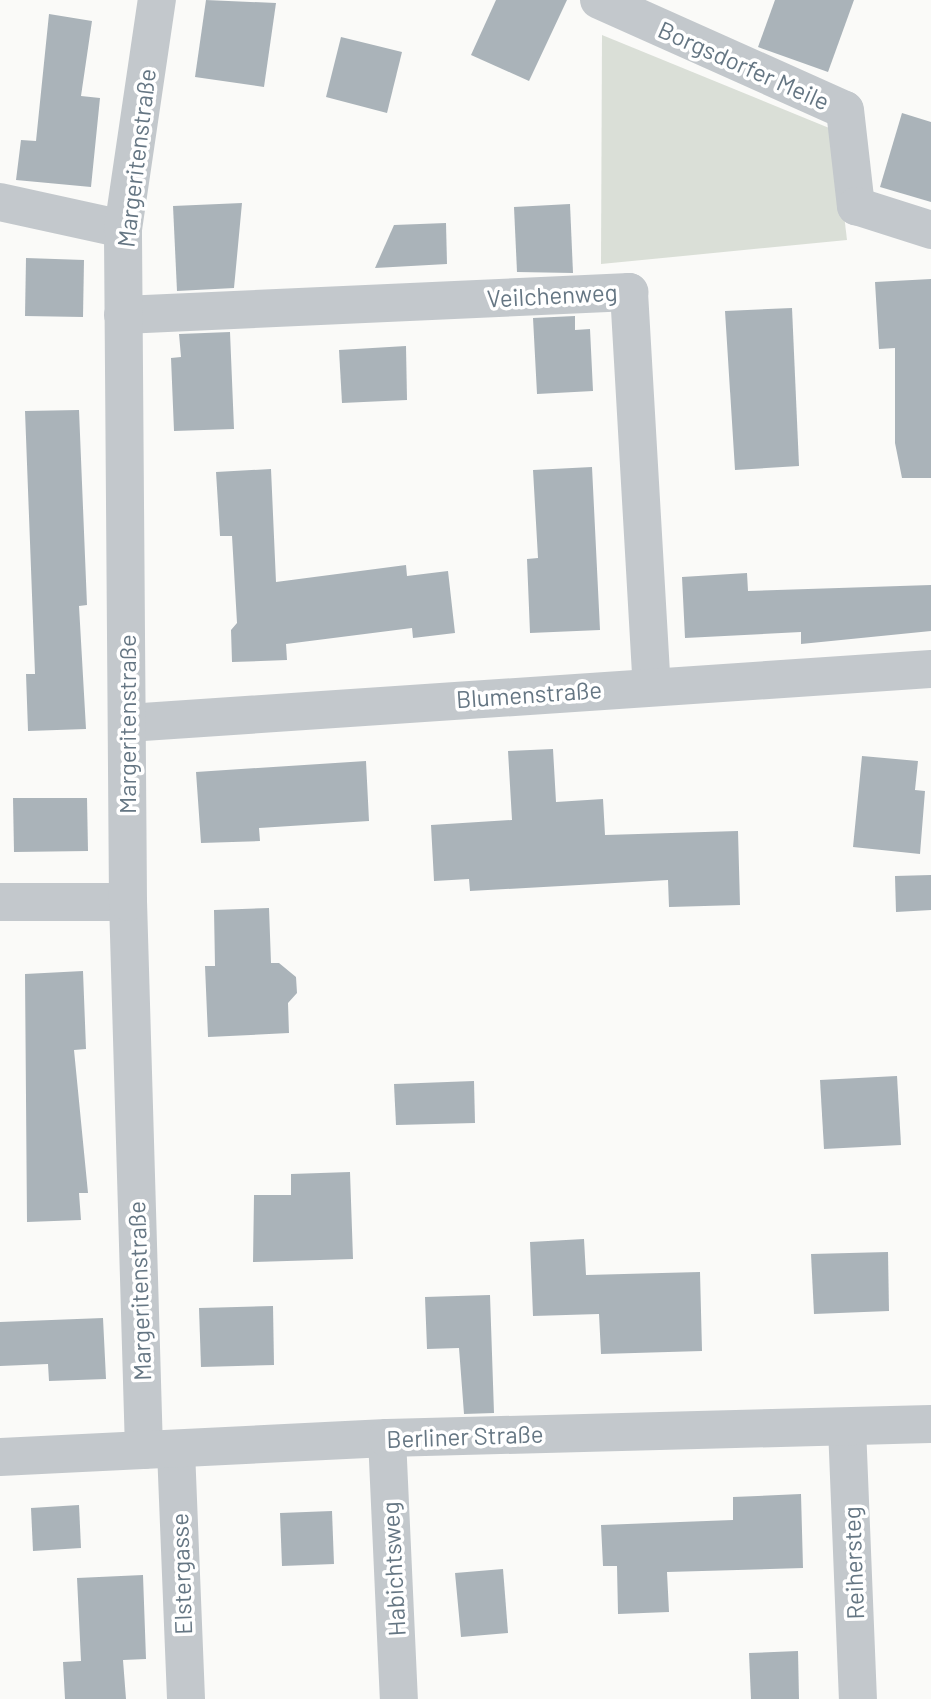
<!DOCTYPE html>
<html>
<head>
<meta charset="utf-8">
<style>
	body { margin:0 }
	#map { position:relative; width:931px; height:1699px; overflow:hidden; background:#fafaf8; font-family:Barlow,sans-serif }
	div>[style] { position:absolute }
	.green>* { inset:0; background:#dadfd7 }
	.building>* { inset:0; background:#aab3b9 }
	.minor>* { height:38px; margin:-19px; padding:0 19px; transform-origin:19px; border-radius:19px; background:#c3c8cc }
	span { translate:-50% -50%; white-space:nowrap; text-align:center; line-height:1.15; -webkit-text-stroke:7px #fff; paint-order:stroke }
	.street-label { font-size:24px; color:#657683 }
</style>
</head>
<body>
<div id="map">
	<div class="green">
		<i style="clip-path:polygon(602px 35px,834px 130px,847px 240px,601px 264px)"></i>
	</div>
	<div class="building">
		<i style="clip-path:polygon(206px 0,276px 3px,264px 87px,195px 77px)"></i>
		<i style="clip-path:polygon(496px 0,567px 0,529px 81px,471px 55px)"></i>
		<i style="clip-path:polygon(775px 0,854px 0,828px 72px,758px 47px)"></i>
		<i style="clip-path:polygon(49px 14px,92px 21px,81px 96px,100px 98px,91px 187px,16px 180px,21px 140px,36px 141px)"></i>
		<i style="clip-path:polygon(341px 37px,402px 52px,387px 113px,326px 97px)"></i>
		<i style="clip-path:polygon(902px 113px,931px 122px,931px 202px,880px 187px)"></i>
		<i style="clip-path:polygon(242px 203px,234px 288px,177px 291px,173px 206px)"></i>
		<i style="clip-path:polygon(570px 204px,573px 273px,517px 272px,514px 207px)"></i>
		<i style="clip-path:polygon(446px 223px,447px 264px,375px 268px,394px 225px)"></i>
		<i style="clip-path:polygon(26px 258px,84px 260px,83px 317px,25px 316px)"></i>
		<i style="clip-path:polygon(931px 279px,931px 478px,902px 478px,895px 443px,895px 348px,879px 349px,875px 282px)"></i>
		<i style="clip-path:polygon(792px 308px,799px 466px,735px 470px,725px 311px)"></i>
		<i style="clip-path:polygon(575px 316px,575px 330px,590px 329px,593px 391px,537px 394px,533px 318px)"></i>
		<i style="clip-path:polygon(230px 332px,234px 429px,174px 431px,171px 358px,181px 357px,179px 334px)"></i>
		<i style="clip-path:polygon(406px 346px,407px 400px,342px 403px,339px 350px)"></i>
		<i style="clip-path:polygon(79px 410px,87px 605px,79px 606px,86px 729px,28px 731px,26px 674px,35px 674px,25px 411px)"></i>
		<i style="clip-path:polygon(592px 467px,600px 630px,530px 633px,527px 559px,538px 558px,533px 470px)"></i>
		<i style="clip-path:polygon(271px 469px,276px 582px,406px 565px,407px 576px,448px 571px,455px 633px,413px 638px,412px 628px,286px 644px,287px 660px,232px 662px,231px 630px,237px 623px,232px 536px,220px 536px,216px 472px)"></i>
		<i style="clip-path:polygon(747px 573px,748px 591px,931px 585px,931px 631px,801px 644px,801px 632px,685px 638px,682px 577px)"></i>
		<i style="clip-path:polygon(553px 749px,556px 802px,603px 799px,605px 835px,738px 831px,740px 905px,669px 907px,668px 880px,470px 891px,469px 879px,434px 881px,431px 825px,512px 820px,508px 751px)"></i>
		<i style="clip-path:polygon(862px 756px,918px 761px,915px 790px,925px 791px,920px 854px,853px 847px)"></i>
		<i style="clip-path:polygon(366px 761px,369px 821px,259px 828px,260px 841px,201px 843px,196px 772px)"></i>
		<i style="clip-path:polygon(13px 798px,87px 798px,88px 851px,14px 852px)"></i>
		<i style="clip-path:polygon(931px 875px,931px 910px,896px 912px,895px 876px)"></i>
		<i style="clip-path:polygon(269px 908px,271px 963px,279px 963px,296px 977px,297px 993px,288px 1003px,289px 1033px,208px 1037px,205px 966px,215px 966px,214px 910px)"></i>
		<i style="clip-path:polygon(83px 971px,86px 1049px,74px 1050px,88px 1193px,79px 1193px,81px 1220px,27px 1222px,25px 974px)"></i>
		<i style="clip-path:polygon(897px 1076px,901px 1145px,824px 1149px,820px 1080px)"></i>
		<i style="clip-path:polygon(474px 1081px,475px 1123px,396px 1125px,394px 1084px)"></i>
		<i style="clip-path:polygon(350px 1172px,353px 1259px,253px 1262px,254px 1195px,291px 1195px,291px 1174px)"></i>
		<i style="clip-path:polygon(584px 1239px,586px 1275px,700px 1272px,702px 1351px,601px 1354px,599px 1314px,533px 1316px,530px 1242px)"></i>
		<i style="clip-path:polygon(888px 1252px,889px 1311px,814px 1314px,811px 1254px)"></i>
		<i style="clip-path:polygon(490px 1295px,494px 1413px,464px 1414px,459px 1348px,427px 1349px,425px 1297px)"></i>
		<i style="clip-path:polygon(273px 1306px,274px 1365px,201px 1367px,199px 1308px)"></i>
		<i style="clip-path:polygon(103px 1318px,106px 1379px,49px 1381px,48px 1364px,0 1366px,0 1322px)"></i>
		<i style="clip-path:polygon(801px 1494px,803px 1568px,667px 1572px,669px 1612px,618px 1614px,617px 1566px,603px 1566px,601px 1525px,733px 1520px,733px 1497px)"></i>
		<i style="clip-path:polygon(79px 1505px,81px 1548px,33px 1551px,31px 1508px)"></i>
		<i style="clip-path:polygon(332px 1511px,334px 1564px,282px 1566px,280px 1513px)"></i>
		<i style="clip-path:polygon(503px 1569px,508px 1633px,461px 1637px,455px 1573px)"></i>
		<i style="clip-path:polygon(143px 1575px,146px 1659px,123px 1660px,126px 1699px,65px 1699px,63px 1662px,81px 1661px,77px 1578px)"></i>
		<i style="clip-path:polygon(798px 1651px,799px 1699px,751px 1699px,749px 1653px)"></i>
	</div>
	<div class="minor">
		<i style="left:599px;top:0;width:269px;rotate:24.1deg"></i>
		<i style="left:845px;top:110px;width:97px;rotate:83.5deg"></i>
		<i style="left:856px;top:206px;width:79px;rotate:17.7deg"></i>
		<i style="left:0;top:202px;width:126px;rotate:12.4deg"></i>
		<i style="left:123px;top:315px;width:507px;rotate:-2.6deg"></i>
		<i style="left:629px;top:292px;width:394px;rotate:86.7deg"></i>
		<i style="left:128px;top:723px;width:805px;rotate:-3.85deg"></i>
		<i style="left:0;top:902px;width:128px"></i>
		<i style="left:847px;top:1427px;width:272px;rotate:87.7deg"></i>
		<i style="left:387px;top:1438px;width:261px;rotate:87.4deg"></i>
		<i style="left:144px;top:1450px;width:548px;rotate:-91.67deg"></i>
		<i style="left:128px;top:902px;width:673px;rotate:-90.43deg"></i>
		<i style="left:123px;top:229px;width:232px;rotate:-81.6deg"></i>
		<i style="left:176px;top:1450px;width:249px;rotate:87.7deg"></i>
		<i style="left:0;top:1457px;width:387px;rotate:-2.8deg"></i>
		<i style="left:387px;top:1438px;width:544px;rotate:-1.47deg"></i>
	</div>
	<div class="street-label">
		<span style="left:744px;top:65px;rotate:24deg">Borgsdorfer Meile</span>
		<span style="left:136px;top:158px;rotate:-83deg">Margeritenstraße</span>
		<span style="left:552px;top:295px;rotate:-3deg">Veilchenweg</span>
		<span style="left:529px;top:694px;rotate:-4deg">Blumenstraße</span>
		<span style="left:127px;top:724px;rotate:-90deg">Margeritenstraße</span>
		<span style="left:139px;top:1291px;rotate:-92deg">Margeritenstraße</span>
		<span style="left:465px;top:1436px;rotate:-2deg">Berliner Straße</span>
		<span style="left:853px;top:1563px;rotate:-92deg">Reihersteg</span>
		<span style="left:393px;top:1569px;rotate:-93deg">Habichtsweg</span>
		<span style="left:181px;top:1574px;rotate:-92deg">Elstergasse</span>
	</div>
</div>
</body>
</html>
